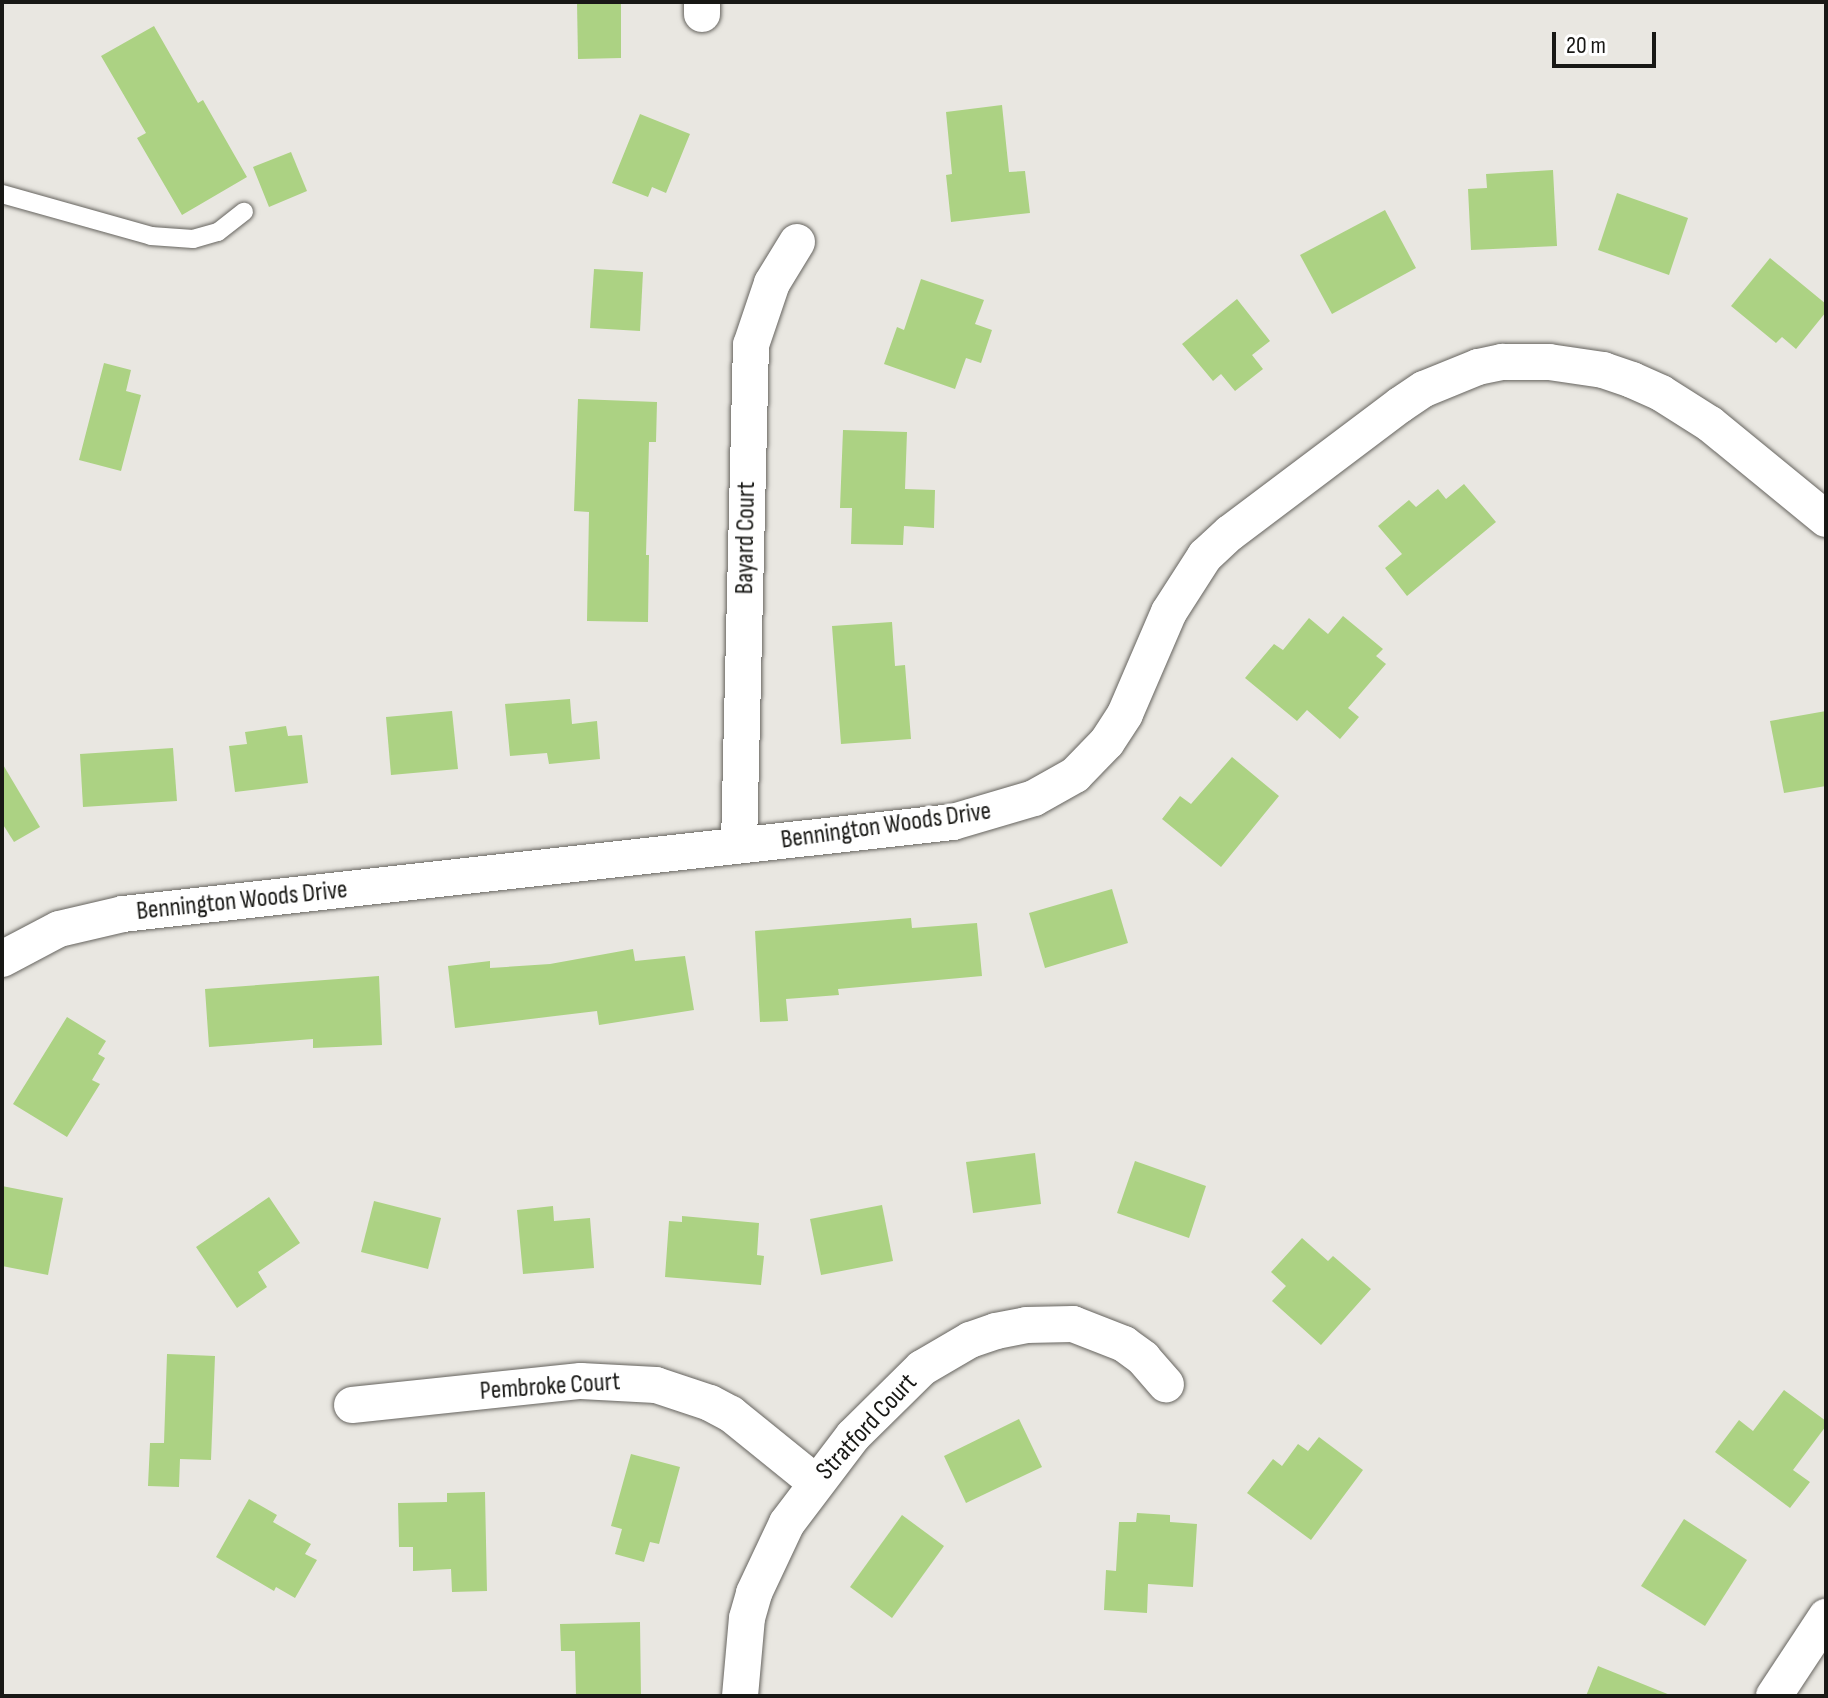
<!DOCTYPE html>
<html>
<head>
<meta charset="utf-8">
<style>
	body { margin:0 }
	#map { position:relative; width:1828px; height:1698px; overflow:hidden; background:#e9e7e1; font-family:"Sofia Sans Condensed",sans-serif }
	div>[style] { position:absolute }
	.building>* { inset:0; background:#acd283 }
	.roads { filter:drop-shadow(0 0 2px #66645f) drop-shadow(0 0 2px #66645f) }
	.lane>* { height:18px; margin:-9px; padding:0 9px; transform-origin:9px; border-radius:9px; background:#fff }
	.street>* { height:36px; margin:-18px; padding:0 18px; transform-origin:18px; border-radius:18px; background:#fff }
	span { translate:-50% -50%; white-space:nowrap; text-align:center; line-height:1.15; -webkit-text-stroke:7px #fff; paint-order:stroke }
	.street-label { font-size:26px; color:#181815 }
	.frame { position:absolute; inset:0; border:4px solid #181815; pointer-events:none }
	.scale { position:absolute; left:1552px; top:32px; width:104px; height:36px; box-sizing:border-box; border:4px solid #181815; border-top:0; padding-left:10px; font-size:24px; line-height:28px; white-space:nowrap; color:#181815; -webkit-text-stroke:6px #fff; paint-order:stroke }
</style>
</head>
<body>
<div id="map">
	<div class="building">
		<i style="clip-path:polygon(577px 2px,621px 2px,621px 58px,578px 59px)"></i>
		<i style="clip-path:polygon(154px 26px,198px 103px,203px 100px,247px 177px,182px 215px,137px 138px,146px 133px,101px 56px)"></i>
		<i style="clip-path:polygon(1002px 105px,1009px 172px,1025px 171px,1030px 213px,951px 222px,946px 175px,952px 174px,946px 112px)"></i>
		<i style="clip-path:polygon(640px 114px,690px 134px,666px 193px,652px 187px,648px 197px,612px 183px)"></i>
		<i style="clip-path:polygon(291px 152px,307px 191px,269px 207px,253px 167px)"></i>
		<i style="clip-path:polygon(1553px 170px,1557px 246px,1471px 250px,1468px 189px,1487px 188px,1486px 174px)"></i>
		<i style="clip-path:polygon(1617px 193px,1688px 218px,1669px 275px,1598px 250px)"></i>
		<i style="clip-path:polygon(1385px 210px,1416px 268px,1332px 314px,1300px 255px)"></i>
		<i style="clip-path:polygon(1770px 258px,1826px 304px,1826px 312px,1796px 349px,1782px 337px,1776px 343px,1731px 306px)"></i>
		<i style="clip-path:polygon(594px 269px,643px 272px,640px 331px,590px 328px)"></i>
		<i style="clip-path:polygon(921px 279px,984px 300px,975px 324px,992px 330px,981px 363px,966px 358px,955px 389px,884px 364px,897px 327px,904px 330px)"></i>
		<i style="clip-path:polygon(1237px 299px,1270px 341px,1252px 355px,1263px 369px,1235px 391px,1221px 374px,1213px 381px,1182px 344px)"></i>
		<i style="clip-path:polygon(104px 363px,131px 370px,126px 391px,141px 395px,121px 471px,79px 460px)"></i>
		<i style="clip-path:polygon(578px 399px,657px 402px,656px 442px,649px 442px,646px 555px,649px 555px,648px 622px,587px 621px,589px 512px,574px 511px)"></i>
		<i style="clip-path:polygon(843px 430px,907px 432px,905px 489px,935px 490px,934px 528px,904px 526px,903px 545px,851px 544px,852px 508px,840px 508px)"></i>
		<i style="clip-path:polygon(1464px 484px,1496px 522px,1407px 596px,1385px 568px,1402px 554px,1378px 526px,1409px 500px,1416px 507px,1438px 489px,1446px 499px)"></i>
		<i style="clip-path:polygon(1343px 616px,1383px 649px,1376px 656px,1386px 664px,1348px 708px,1359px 717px,1340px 739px,1307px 710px,1297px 721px,1245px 678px,1274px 644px,1283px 650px,1309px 618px,1328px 634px)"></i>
		<i style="clip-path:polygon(892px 622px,895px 666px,905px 665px,911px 739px,841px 744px,832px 626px)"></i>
		<i style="clip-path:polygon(570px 699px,572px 724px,597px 721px,600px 759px,549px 764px,547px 753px,510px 756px,505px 704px)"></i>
		<i style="clip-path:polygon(452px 711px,458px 769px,391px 775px,386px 717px)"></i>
		<i style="clip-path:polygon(1826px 711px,1826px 786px,1784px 793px,1770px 721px)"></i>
		<i style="clip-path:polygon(286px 726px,288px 736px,302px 735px,308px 783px,235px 792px,229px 746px,247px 744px,245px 732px)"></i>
		<i style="clip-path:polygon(173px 748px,177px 801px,83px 807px,80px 754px)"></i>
		<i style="clip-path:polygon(1232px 757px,1279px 796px,1221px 867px,1162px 819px,1180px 796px,1191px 804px)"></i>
		<i style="clip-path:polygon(2px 763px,40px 827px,14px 842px,2px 823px)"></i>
		<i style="clip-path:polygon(1112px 889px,1128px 943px,1045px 968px,1029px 913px)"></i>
		<i style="clip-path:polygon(911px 918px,912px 928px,977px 923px,982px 976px,838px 989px,839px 995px,786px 999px,788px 1021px,760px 1022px,755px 931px)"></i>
		<i style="clip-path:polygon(633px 949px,635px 961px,685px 956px,694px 1010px,599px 1025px,597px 1011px,455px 1028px,448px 966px,490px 961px,490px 968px,550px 964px)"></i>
		<i style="clip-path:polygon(379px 976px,382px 1045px,313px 1048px,313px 1039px,209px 1047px,205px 989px)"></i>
		<i style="clip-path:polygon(67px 1017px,106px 1041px,98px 1054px,105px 1058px,92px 1080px,100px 1084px,67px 1137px,13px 1104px)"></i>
		<i style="clip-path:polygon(1035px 1153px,1041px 1204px,973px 1213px,966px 1162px)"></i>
		<i style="clip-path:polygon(1135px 1161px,1206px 1186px,1189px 1238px,1117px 1213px)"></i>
		<i style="clip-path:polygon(2px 1186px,63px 1198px,48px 1275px,2px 1266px)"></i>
		<i style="clip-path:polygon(269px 1197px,300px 1243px,258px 1272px,267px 1287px,237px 1308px,196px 1247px)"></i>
		<i style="clip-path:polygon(374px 1201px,441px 1218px,428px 1269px,361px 1252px)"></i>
		<i style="clip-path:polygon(882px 1205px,893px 1261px,821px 1275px,810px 1219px)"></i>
		<i style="clip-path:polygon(553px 1206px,554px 1221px,590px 1218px,594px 1268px,523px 1274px,517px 1210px)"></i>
		<i style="clip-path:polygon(682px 1216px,759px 1223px,757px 1255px,764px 1256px,761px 1285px,665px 1277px,669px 1221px,682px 1222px)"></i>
		<i style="clip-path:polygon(1302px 1238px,1328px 1261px,1333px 1256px,1371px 1289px,1321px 1345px,1272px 1301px,1286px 1286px,1271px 1272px)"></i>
		<i style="clip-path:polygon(167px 1354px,215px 1356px,211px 1460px,180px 1459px,179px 1487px,148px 1486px,150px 1443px,164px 1443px)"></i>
		<i style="clip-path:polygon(1784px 1390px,1826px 1421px,1826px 1426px,1793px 1470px,1810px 1482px,1790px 1508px,1715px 1452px,1739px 1420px,1753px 1431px)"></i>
		<i style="clip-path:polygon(1019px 1419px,1042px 1467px,966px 1503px,944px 1456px)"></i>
		<i style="clip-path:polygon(1319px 1437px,1363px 1470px,1311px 1540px,1247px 1493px,1273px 1459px,1282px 1466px,1298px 1444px,1308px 1451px)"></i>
		<i style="clip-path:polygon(631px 1454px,680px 1467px,659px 1544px,650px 1542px,644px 1562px,615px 1554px,622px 1529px,611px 1526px)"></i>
		<i style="clip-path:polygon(485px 1492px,487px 1591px,452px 1592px,451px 1569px,413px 1571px,413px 1547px,399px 1547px,398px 1503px,447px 1502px,447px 1493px)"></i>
		<i style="clip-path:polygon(249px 1499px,277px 1515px,273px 1522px,311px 1544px,305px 1554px,317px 1560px,295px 1598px,276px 1587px,274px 1591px,216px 1557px)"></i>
		<i style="clip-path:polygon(1137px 1513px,1170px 1515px,1170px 1522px,1197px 1524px,1193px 1587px,1148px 1584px,1147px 1613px,1104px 1610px,1106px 1570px,1116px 1571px,1119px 1522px,1136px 1522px)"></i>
		<i style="clip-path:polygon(902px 1515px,944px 1546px,892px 1618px,850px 1587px)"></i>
		<i style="clip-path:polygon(1684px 1519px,1747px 1560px,1705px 1626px,1641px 1586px)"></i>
		<i style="clip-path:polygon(640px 1622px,641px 1696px,576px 1696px,575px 1651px,561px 1651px,560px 1624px)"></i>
		<i style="clip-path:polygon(1598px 1666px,1670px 1695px,1670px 1696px,1586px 1696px)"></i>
	</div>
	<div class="roads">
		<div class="lane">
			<i style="left:2px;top:194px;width:155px;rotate:15.7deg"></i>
			<i style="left:151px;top:236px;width:42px;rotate:4.1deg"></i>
			<i style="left:193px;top:239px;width:26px;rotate:-16deg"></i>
			<i style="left:218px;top:232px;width:33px;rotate:-38deg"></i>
		</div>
		<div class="street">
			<i style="left:702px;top:2px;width:12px;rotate:90deg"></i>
			<i style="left:739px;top:845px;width:500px;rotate:-88.63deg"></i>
			<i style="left:751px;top:345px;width:65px;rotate:-71.3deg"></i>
			<i style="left:772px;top:283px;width:48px;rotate:-58.6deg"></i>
			<i style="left:2px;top:959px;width:64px;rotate:-27.8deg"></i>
			<i style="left:59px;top:929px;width:66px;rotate:-13.2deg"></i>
			<i style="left:123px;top:914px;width:835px;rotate:-6.33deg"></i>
			<i style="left:953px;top:822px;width:84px;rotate:-16.5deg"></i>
			<i style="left:1034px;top:798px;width:47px;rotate:-29.3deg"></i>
			<i style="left:1075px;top:775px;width:46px;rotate:-45.9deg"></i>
			<i style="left:1107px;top:742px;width:33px;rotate:-57deg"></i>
			<i style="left:1125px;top:714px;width:111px;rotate:-66.7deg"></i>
			<i style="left:1169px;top:612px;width:67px;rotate:-57.3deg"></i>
			<i style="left:1205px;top:556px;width:34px;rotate:-43deg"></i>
			<i style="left:1230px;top:533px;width:213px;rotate:-37deg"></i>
			<i style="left:1400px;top:405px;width:29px;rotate:-34deg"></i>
			<i style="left:1424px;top:389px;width:58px;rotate:-22.2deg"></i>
			<i style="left:1478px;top:367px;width:25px;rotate:-12deg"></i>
			<i style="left:1502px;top:362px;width:47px"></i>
			<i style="left:1549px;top:362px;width:55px;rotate:8.4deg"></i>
			<i style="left:1603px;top:370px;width:31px;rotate:19deg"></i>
			<i style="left:1632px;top:380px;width:32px;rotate:24deg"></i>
			<i style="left:1661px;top:393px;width:58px;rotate:32.3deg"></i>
			<i style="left:1710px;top:424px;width:150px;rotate:39.3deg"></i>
			<i style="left:352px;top:1405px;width:230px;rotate:-6deg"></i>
			<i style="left:581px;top:1381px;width:75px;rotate:3.1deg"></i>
			<i style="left:656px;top:1385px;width:57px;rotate:18.4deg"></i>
			<i style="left:710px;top:1403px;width:24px;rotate:28deg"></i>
			<i style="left:731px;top:1414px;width:108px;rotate:39deg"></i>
			<i style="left:740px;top:1696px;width:78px;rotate:-84.9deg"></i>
			<i style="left:747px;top:1618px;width:26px;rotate:-74deg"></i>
			<i style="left:754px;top:1593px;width:77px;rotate:-64.8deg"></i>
			<i style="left:787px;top:1523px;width:109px;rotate:-52.8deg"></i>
			<i style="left:853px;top:1436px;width:97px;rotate:-44.6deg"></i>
			<i style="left:922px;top:1368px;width:56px;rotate:-30.3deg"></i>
			<i style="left:970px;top:1340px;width:28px;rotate:-19deg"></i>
			<i style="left:996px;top:1331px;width:31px;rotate:-11deg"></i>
			<i style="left:1026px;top:1325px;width:47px;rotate:-1.2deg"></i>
			<i style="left:1073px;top:1324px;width:55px;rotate:21.4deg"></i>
			<i style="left:1124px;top:1344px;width:24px;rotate:36deg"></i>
			<i style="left:1143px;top:1358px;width:35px;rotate:49deg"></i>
			<i style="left:1774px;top:1696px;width:95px;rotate:-56.6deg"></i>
		</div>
	</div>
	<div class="street-label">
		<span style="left:746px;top:538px;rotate:-89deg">Bayard Court</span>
		<span style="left:886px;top:826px;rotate:-8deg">Bennington Woods Drive</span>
		<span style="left:242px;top:901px;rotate:-6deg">Bennington Woods Drive</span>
		<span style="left:550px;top:1387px;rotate:-4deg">Pembroke Court</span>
		<span style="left:867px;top:1427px;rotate:-47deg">Stratford Court</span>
	</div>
	<div class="frame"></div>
	<div class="scale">20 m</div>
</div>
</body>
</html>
